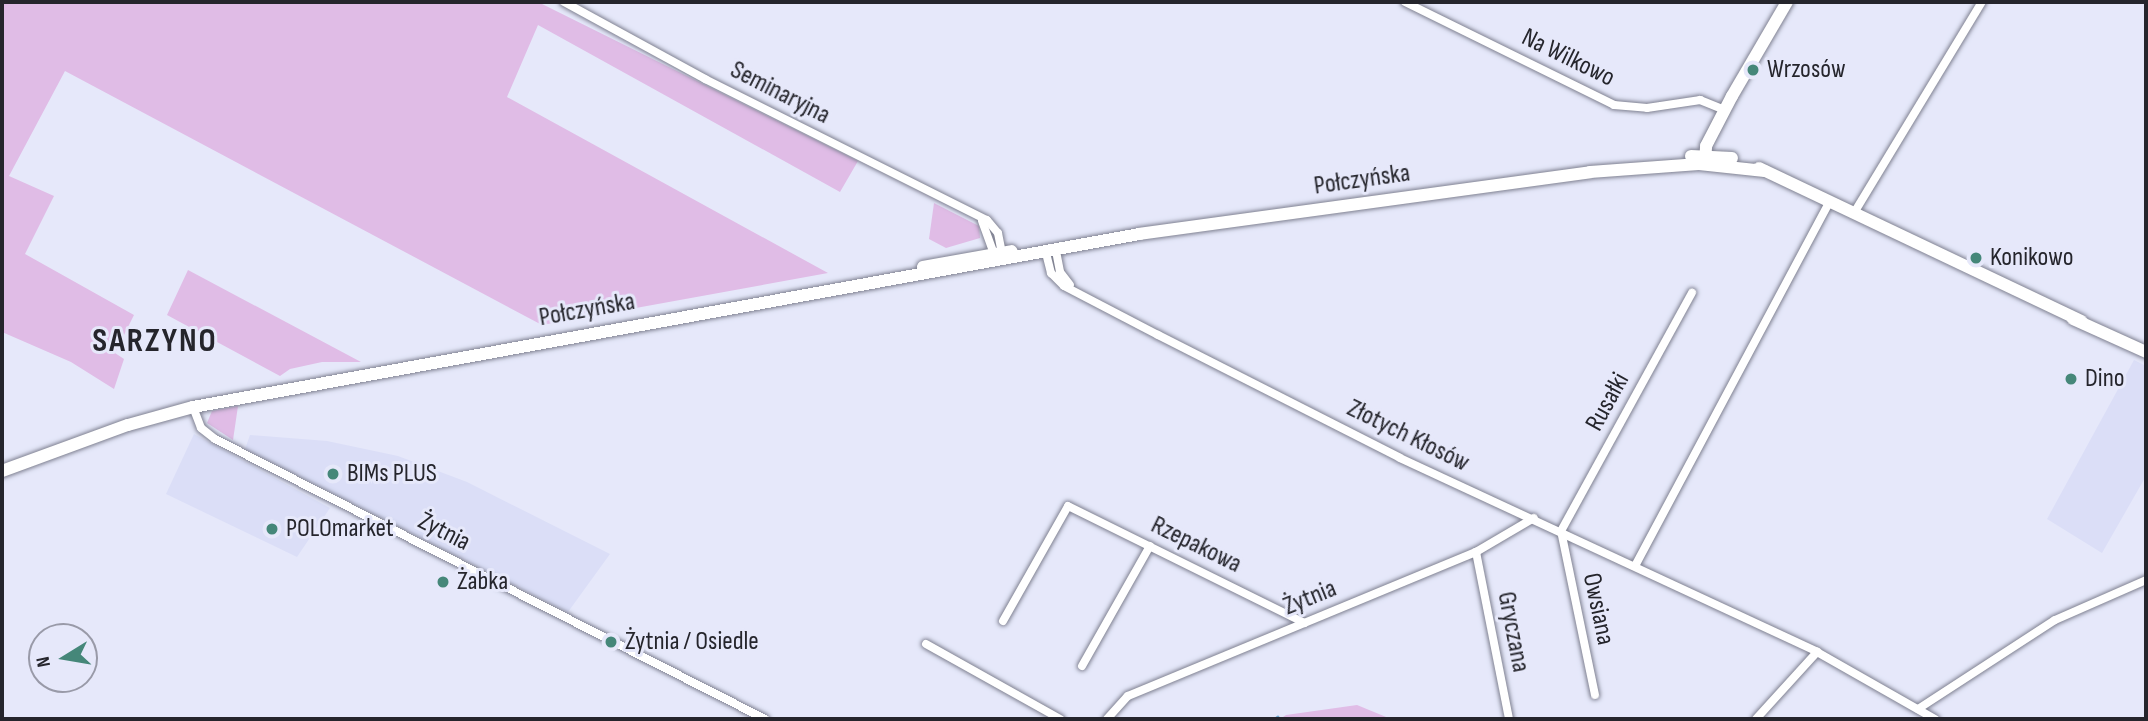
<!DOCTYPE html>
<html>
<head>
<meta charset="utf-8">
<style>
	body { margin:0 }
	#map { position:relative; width:2148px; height:721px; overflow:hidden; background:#e6e8fa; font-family:"Sofia Sans Condensed",sans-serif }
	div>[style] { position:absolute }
	.built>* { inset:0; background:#dbdef7 }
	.green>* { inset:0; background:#e0bce6 }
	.stream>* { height:2.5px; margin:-1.25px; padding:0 1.25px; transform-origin:1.25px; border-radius:1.25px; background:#70abd3 }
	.roads { filter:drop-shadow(0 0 2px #7f8191) drop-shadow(0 0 2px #7f8191) }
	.street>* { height:8px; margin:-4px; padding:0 4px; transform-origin:4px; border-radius:4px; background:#fff }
	.secondary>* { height:12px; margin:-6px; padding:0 6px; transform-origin:6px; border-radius:6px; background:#fff }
	.dots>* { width:19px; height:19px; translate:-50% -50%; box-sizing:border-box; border:4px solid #e6e8fa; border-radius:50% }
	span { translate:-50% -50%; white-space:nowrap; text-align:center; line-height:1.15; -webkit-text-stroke:6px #e6e8fa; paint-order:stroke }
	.street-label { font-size:26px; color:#25252c }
	.poi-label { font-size:26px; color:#25252c }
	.left { translate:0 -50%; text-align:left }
	.district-label { font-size:33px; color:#25252c; font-weight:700; letter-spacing:2px }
	.frame { position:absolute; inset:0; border:4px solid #25252c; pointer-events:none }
	.north { position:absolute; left:28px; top:623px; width:70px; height:70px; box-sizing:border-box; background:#e6e8fa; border:2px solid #999aa8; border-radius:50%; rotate:259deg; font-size:19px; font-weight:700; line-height:28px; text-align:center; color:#25252c }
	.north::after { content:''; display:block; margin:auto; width:24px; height:32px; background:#458779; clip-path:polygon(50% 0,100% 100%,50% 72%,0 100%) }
</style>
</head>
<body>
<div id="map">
	<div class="built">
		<i style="clip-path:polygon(2134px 360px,2146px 366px,2146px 476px,2102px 553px,2047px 519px)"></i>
		<i style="clip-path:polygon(194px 434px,330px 508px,297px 557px,166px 494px)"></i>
		<i style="clip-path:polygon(250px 435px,327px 441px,398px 456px,467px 482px,610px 554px,568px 612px,245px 449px)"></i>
	</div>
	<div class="green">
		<i style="clip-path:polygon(2px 2px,538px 2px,858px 161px,840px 192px,538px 25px,507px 97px,828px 273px,542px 325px,65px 71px,9px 176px,54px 196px,25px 254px,134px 315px,115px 353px,124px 359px,114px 389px,71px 362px,2px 332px)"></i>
		<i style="clip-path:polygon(934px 203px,979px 226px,980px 238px,946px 248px,929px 239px)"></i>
		<i style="clip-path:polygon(188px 270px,361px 362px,322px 362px,290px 369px,280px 376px,167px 315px)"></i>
		<i style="clip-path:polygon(238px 406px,233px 440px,207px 423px,212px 411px)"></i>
		<i style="clip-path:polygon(1357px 705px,1391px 719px,1280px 719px,1286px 715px)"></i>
	</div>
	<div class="stream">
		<i style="left:1274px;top:719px;width:4px;rotate:-34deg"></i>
	</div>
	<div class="roads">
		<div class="street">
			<i style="left:564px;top:2px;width:161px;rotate:28.6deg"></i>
			<i style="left:705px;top:79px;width:315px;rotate:26.6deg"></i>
			<i style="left:987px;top:220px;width:17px;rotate:50deg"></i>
			<i style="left:998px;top:233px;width:20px;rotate:79deg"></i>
			<i style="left:1405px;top:2px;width:233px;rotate:26.2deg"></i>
			<i style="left:1614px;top:105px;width:33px;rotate:5deg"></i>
			<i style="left:1647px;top:108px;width:54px;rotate:-8.6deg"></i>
			<i style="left:1700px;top:100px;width:22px;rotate:22deg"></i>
			<i style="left:1854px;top:213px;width:247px;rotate:-58.8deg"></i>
			<i style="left:982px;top:221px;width:35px;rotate:70deg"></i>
			<i style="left:1056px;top:251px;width:21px;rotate:79deg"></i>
			<i style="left:1060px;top:272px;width:16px;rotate:52deg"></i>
			<i style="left:1046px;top:253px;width:21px;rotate:76deg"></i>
			<i style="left:1051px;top:273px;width:18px;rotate:45deg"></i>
			<i style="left:1064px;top:286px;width:106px;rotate:27.5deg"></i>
			<i style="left:1158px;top:335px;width:271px;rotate:26.9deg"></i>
			<i style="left:1400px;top:458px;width:460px;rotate:24.9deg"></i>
			<i style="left:1817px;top:652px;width:136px;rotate:29.6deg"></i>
			<i style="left:193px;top:407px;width:22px;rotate:69deg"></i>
			<i style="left:201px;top:428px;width:18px;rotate:38deg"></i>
			<i style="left:215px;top:439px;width:617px;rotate:26.98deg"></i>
			<i style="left:1476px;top:552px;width:170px;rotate:78.8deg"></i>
			<i style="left:1635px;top:566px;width:412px;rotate:-61.9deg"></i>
			<i style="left:1003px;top:621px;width:132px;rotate:-60.5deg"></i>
			<i style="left:1068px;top:506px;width:264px;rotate:26.3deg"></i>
			<i style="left:926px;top:644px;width:154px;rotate:29.2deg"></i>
			<i style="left:1082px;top:666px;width:138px;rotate:-60.5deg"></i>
			<i style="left:1595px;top:695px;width:167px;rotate:-101.7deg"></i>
			<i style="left:1561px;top:531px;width:272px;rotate:-61.2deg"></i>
			<i style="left:1918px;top:709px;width:163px;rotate:-33deg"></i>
			<i style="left:2055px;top:620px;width:99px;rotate:-23.7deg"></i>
			<i style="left:1107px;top:719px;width:31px;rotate:-48deg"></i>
			<i style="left:1128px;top:696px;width:377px;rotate:-22.5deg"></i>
			<i style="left:1476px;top:552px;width:67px;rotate:-30.4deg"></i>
			<i style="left:1756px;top:719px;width:91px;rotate:-47.7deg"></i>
		</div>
		<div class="secondary">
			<i style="left:1691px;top:156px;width:41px;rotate:2.8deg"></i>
			<i style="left:1705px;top:162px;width:16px;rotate:-86deg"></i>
			<i style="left:1706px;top:146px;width:56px;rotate:-62.5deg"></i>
			<i style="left:1732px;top:96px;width:109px;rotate:-59.7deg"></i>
			<i style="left:1759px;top:168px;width:357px;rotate:25.4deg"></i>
			<i style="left:923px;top:267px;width:90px;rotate:-10.2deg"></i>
			<i style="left:2073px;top:319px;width:80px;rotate:24.3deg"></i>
			<i style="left:2px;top:471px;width:134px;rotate:-20.1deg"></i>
			<i style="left:128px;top:425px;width:67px;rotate:-15.5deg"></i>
			<i style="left:193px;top:407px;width:962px;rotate:-10.36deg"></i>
			<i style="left:1139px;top:234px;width:455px;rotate:-7.8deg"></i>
			<i style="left:1590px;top:172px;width:109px;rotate:-4.2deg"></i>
			<i style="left:1699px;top:164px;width:66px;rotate:6.1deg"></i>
		</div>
	</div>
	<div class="dots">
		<i style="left:1753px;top:70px;background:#458779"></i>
		<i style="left:1976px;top:258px;background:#458779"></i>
		<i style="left:2071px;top:379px;background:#458779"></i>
		<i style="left:333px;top:474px;background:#458779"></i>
		<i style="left:272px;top:529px;background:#458779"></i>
		<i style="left:443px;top:582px;background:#458779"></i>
		<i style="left:611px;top:642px;background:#458779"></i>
	</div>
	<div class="street-label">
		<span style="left:1568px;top:58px;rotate:26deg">Na Wilkowo</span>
		<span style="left:780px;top:93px;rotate:27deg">Seminaryjna</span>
		<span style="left:1362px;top:180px;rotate:-8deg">Połczyńska</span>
		<span style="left:587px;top:310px;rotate:-10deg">Połczyńska</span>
		<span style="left:1608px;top:402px;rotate:-61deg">Rusałki</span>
		<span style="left:1408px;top:436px;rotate:26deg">Złotych Kłosów</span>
		<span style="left:444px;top:532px;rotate:27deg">Żytnia</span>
		<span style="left:1196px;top:545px;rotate:26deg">Rzepakowa</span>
		<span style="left:1310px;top:598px;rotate:-22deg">Żytnia</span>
		<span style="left:1598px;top:609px;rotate:78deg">Owsiana</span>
		<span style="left:1513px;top:632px;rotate:79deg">Gryczana</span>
	</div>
	<div class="poi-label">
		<span class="left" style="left:1767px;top:70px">Wrzosów</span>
		<span class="left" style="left:1990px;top:258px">Konikowo</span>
		<span class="left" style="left:2085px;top:379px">Dino</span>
		<span class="left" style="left:347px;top:474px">BIMs PLUS</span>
		<span class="left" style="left:286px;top:529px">POLOmarket</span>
		<span class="left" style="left:457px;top:582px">Żabka</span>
		<span class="left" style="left:625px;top:642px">Żytnia / Osiedle</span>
	</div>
	<div class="district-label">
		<span style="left:155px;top:342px">SARZYNO</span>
	</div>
	<div class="frame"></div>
	<div class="north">N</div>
</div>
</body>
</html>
